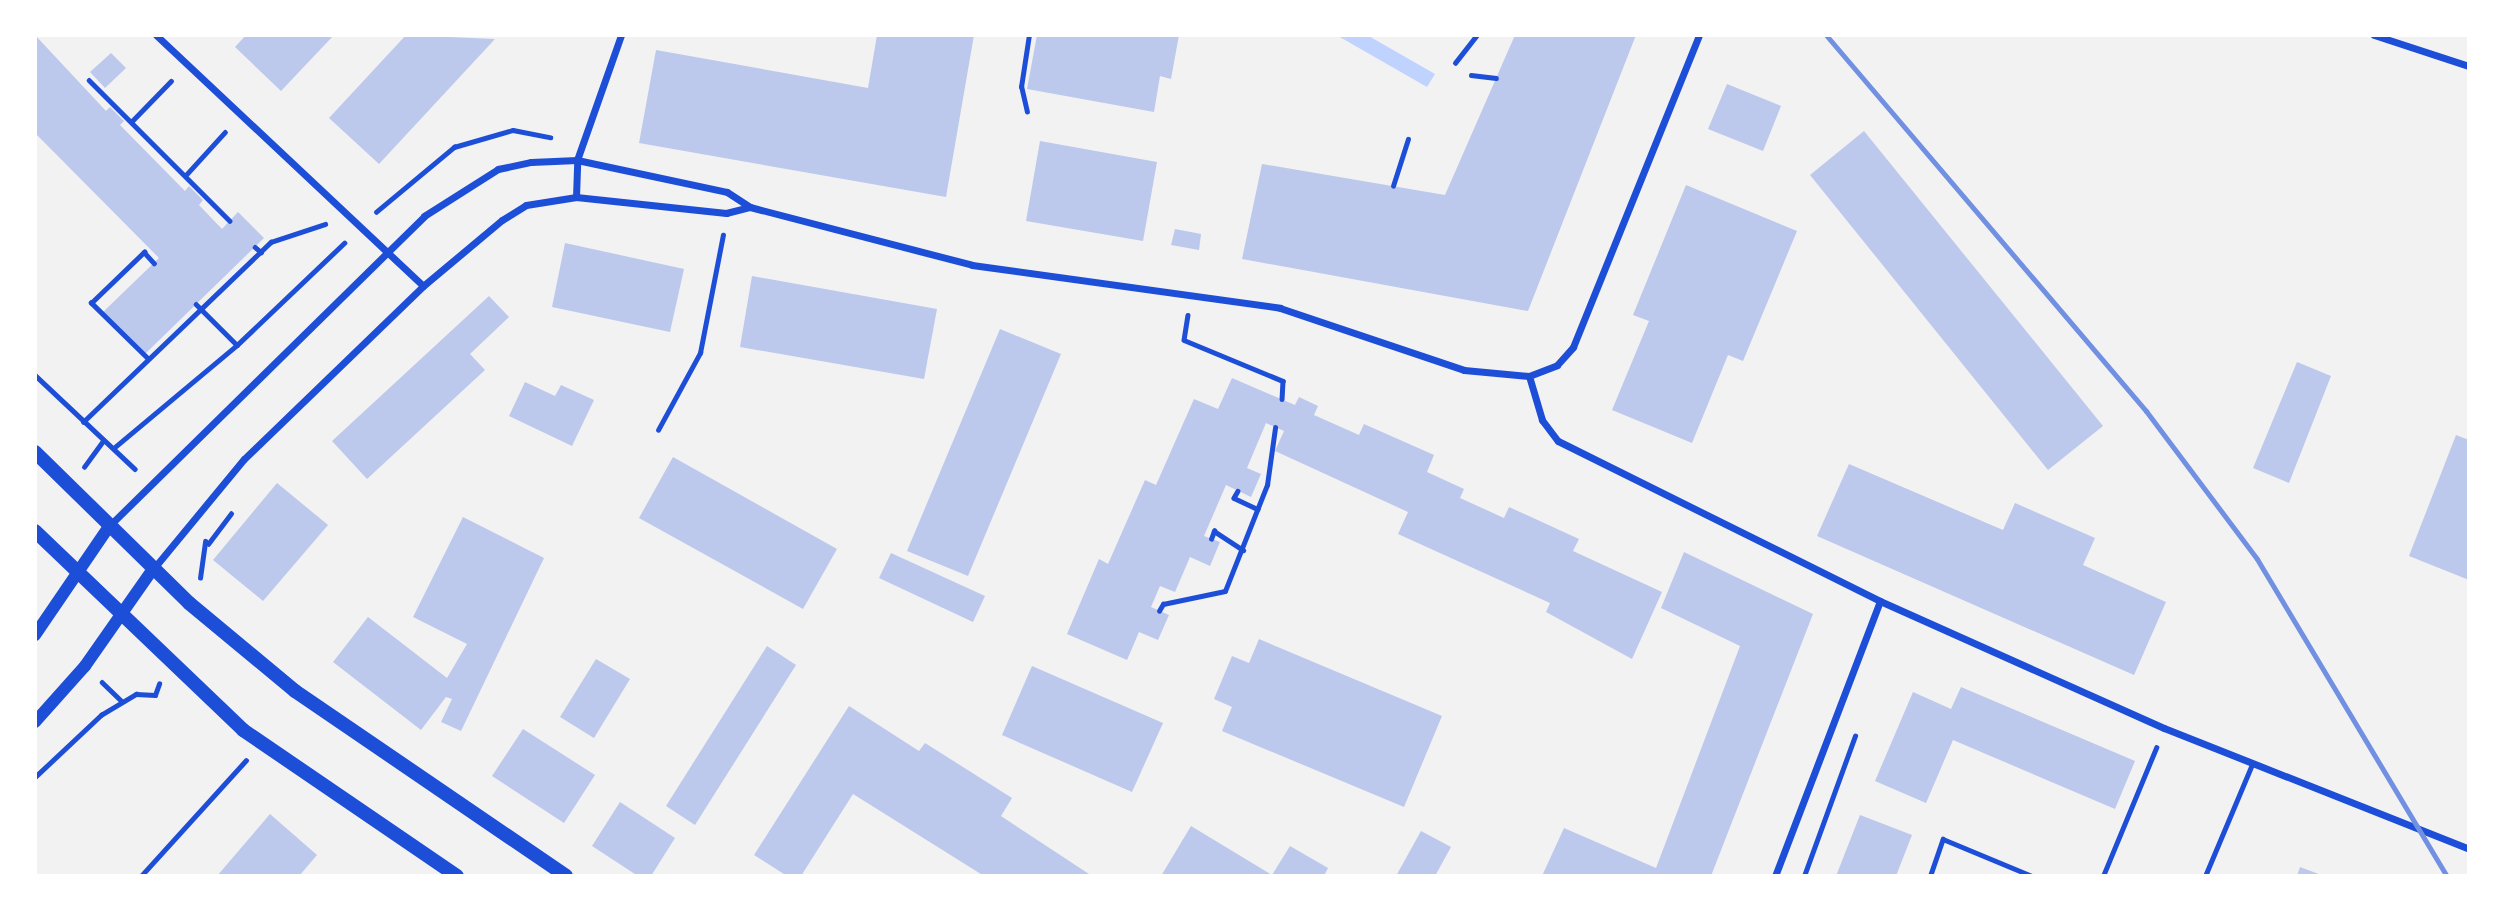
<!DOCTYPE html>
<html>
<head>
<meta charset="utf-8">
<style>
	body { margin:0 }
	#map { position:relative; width:2504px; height:911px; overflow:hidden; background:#f2f2f2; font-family:Literata,serif }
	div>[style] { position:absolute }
	.water>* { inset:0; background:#bfd3fe }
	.building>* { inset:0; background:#bdc9ec }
	.path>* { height:4.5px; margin:-2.25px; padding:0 2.25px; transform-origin:2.25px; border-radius:2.25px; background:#1d4ed8 }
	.service>* { height:5px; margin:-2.5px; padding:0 2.5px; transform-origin:2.5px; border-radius:2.5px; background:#1d4ed8 }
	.minor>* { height:7px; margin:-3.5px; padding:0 3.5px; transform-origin:3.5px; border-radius:3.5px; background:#1d4ed8 }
	.tertiary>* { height:12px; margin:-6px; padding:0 6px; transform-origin:6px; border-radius:6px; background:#1d4ed8 }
	.secondary>* { height:14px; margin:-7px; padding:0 7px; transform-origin:7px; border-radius:7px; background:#1d4ed8 }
	.rail>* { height:5px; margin:-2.5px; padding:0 2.5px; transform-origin:2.5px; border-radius:2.5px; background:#7290e2 }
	span { translate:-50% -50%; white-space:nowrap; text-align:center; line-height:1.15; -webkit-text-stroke:6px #fff; paint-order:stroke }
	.frame { position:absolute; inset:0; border:37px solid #fff; pointer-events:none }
</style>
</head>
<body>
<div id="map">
	<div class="water">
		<i style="clip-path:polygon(1367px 35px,1435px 74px,1427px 87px,1338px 36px)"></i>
	</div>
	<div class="building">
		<i style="clip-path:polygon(35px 35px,106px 111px,110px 107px,124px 121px,120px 125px,185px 191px,189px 186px,203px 200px,199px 205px,222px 229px,238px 212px,264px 238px,145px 354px,103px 312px,159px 258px,35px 133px)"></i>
		<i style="clip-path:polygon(246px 35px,334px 35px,281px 91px,235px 47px)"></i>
		<i style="clip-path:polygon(406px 35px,495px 39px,379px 164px,329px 118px)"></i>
		<i style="clip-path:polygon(877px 35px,974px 35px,946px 197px,639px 143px,656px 50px,868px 88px)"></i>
		<i style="clip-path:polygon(1037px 35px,1179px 35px,1171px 79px,1160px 76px,1154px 112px,1027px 89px)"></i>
		<i style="clip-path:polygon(1515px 35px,1636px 35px,1528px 311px,1242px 259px,1262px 164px,1445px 195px)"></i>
		<i style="clip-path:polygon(111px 53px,126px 68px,105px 88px,90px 72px)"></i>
		<i style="clip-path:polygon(1727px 84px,1781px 106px,1763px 151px,1708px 129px)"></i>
		<i style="clip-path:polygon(1864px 131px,2103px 426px,2048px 470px,1810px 175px)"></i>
		<i style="clip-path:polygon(1040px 141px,1157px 162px,1143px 241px,1026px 221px)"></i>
		<i style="clip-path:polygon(1686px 185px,1797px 231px,1743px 361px,1728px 355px,1692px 443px,1612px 410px,1649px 321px,1633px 315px)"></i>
		<i style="clip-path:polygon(1175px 229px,1201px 234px,1199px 250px,1171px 245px)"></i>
		<i style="clip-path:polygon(565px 243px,684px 269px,670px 332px,552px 307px)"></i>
		<i style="clip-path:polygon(752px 276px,937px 309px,924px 379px,740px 347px)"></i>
		<i style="clip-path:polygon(489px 296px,509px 317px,470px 354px,485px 370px,367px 479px,332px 441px)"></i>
		<i style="clip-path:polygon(1000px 329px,1061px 354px,968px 576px,907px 551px)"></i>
		<i style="clip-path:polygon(2297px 362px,2331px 376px,2289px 483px,2253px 468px)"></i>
		<i style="clip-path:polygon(1232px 378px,1295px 405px,1299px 397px,1318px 406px,1314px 415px,1359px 435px,1364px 424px,1434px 455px,1427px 472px,1464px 489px,1460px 498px,1504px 518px,1509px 507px,1579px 539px,1573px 551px,1662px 592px,1632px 659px,1546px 612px,1550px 603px,1398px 534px,1408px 512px,1275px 451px,1284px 431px,1266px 423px,1247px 468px,1261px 474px,1251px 497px,1226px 485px,1204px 536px,1220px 542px,1210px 566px,1190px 557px,1175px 592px,1160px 586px,1151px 607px,1169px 615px,1158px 640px,1139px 632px,1127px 660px,1067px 634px,1099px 559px,1108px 564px,1145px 480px,1156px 485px,1194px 399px,1218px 409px)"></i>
		<i style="clip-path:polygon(525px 382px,555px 396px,561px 385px,594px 400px,572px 446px,509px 416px)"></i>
		<i style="clip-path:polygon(2456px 435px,2469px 440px,2469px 580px,2409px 556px)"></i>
		<i style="clip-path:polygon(673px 457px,837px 549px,803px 609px,639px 518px)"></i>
		<i style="clip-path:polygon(1849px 464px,2003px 530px,2015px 503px,2095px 538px,2083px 565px,2166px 602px,2134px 675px,1817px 536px)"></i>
		<i style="clip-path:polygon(277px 483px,328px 525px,263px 601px,213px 560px)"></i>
		<i style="clip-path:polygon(463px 517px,544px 558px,461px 731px,441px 722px,452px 699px,446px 697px,421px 730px,333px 662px,368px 617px,447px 678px,467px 644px,413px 617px)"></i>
		<i style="clip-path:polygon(1684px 552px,1813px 614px,1711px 876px,1542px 876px,1564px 828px,1656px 868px,1740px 646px,1661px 608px)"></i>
		<i style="clip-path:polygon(891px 553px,985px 596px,973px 622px,879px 578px)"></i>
		<i style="clip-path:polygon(1259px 639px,1442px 716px,1404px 807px,1222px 731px,1232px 707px,1214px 699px,1232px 656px,1249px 663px)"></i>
		<i style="clip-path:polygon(767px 646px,796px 665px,695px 825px,666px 806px)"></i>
		<i style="clip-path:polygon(596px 659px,630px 679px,594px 738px,560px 717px)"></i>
		<i style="clip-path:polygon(1032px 666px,1163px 723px,1132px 792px,1002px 735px)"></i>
		<i style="clip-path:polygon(1961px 687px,2135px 761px,2115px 809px,1953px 740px,1926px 803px,1875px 781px,1913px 692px,1951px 709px)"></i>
		<i style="clip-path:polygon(849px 706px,919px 751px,925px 743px,1012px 798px,1001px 816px,1092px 876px,984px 876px,853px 794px,801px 876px,787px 876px,754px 855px)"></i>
		<i style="clip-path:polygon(523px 729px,595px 775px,564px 823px,492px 776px)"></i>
		<i style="clip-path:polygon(620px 802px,675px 838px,651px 876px,638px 876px,592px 846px)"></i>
		<i style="clip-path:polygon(270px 814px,317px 855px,299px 876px,217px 876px)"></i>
		<i style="clip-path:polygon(1860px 815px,1912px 835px,1896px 876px,1836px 876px)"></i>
		<i style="clip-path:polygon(1191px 826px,1272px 875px,1290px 846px,1328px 868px,1324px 876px,1161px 876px)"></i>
		<i style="clip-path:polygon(1421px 831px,1451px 847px,1435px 876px,1396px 876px)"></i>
		<i style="clip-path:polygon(2300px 867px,2324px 876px,2297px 876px)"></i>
	</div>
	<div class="path">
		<i style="left:1455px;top:63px;width:36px;rotate:-52deg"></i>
		<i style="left:1471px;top:75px;width:25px;rotate:7deg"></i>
		<i style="left:89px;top:80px;width:199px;rotate:45deg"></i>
		<i style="left:1027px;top:112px;width:26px;rotate:-103deg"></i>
		<i style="left:1021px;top:87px;width:53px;rotate:-81.3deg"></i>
		<i style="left:131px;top:122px;width:57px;rotate:-45.7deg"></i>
		<i style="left:185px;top:176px;width:59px;rotate:-47.7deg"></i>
		<i style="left:1393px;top:186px;width:49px;rotate:-72.3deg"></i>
		<i style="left:376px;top:212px;width:102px;rotate:-39.8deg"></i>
		<i style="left:454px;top:147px;width:61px;rotate:-16.1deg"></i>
		<i style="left:513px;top:130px;width:38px;rotate:11deg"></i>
		<i style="left:255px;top:247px;width:8px;rotate:40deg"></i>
		<i style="left:196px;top:304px;width:58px;rotate:45deg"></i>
		<i style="left:1188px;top:315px;width:25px;rotate:99deg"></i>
		<i style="left:1184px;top:340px;width:107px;rotate:22.5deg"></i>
		<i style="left:1283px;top:381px;width:18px;rotate:93deg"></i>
		<i style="left:148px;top:359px;width:80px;rotate:-135.5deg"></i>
		<i style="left:91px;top:303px;width:74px;rotate:-43.9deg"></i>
		<i style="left:144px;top:252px;width:15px;rotate:48deg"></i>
		<i style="left:35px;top:375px;width:137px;rotate:43.2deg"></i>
		<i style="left:83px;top:422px;width:260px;rotate:-43.8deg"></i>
		<i style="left:271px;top:242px;width:57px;rotate:-18.4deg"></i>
		<i style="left:658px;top:430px;width:88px;rotate:-61.4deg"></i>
		<i style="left:700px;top:353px;width:120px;rotate:-79deg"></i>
		<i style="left:115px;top:447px;width:159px;rotate:-39.9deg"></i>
		<i style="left:237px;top:345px;width:148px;rotate:-43.6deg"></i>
		<i style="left:84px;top:467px;width:31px;rotate:-54deg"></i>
		<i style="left:1238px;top:491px;width:8px;rotate:120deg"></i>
		<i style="left:1234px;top:498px;width:26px;rotate:25deg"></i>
		<i style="left:1211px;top:539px;width:9px;rotate:-69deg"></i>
		<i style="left:1214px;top:531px;width:35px;rotate:33deg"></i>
		<i style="left:208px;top:544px;width:38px;rotate:-53deg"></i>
		<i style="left:200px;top:578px;width:37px;rotate:-82deg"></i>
		<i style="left:1159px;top:611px;width:8px;rotate:-60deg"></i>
		<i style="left:1163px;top:604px;width:63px;rotate:-11.8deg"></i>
		<i style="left:1225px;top:591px;width:114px;rotate:-68.4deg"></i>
		<i style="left:1267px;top:485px;width:58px;rotate:-82deg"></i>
		<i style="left:102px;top:682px;width:28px;rotate:44deg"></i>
		<i style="left:35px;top:777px;width:91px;rotate:-43.2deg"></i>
		<i style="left:101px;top:715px;width:41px;rotate:-31deg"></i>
		<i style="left:136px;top:694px;width:19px;rotate:3deg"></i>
		<i style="left:155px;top:695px;width:12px;rotate:-70deg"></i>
		<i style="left:141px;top:876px;width:156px;rotate:-47.8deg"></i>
		<i style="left:1804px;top:876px;width:149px;rotate:-70deg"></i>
		<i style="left:1930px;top:876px;width:39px;rotate:-71deg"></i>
		<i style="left:1943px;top:839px;width:96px;rotate:22.6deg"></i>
		<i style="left:2103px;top:876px;width:139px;rotate:-67.5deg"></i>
	</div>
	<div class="service">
		<i style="left:2205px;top:876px;width:121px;rotate:-67.2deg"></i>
	</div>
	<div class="minor">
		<i style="left:156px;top:35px;width:366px;rotate:43.2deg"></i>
		<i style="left:2374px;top:35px;width:100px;rotate:18.1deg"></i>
		<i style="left:576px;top:197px;width:37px;rotate:-88deg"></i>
		<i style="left:577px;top:160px;width:133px;rotate:-70.6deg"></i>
		<i style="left:1529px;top:376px;width:46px;rotate:73.5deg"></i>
		<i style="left:1542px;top:420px;width:26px;rotate:53deg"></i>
		<i style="left:1558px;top:441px;width:360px;rotate:26.4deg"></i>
		<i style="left:1880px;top:601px;width:311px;rotate:24.1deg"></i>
		<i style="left:2164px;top:728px;width:328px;rotate:21.6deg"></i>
		<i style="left:110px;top:525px;width:441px;rotate:-44.5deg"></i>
		<i style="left:424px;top:216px;width:88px;rotate:-32.4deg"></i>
		<i style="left:498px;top:169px;width:34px;rotate:-12deg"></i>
		<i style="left:531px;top:162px;width:46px;rotate:-2.5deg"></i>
		<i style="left:577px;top:160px;width:153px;rotate:12deg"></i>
		<i style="left:727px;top:192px;width:27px;rotate:33deg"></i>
		<i style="left:750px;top:207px;width:229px;rotate:14.6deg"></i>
		<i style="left:972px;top:265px;width:311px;rotate:7.9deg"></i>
		<i style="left:1280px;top:308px;width:194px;rotate:18.6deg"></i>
		<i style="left:1464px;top:370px;width:65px;rotate:5.3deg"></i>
		<i style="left:1529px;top:376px;width:30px;rotate:-21deg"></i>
		<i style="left:1557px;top:365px;width:24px;rotate:-48deg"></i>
		<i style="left:1573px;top:347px;width:336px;rotate:-68deg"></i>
		<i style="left:154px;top:568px;width:141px;rotate:-50.5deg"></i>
		<i style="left:244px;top:459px;width:249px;rotate:-44deg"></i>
		<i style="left:423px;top:286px;width:103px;rotate:-39.9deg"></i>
		<i style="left:502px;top:220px;width:28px;rotate:-32deg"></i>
		<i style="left:526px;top:205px;width:51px;rotate:-9.1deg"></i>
		<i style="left:576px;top:197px;width:151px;rotate:6.1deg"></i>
		<i style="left:726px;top:213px;width:25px;rotate:-14deg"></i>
		<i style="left:1775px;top:876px;width:294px;rotate:-69.1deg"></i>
	</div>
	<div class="tertiary">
		<i style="left:35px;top:635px;width:133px;rotate:-55.7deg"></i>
		<i style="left:35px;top:722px;width:75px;rotate:-48.2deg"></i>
		<i style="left:85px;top:666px;width:118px;rotate:-55deg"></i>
	</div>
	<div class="secondary">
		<i style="left:35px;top:452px;width:216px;rotate:44.4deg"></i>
		<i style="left:189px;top:603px;width:138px;rotate:39.7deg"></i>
		<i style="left:295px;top:691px;width:328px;rotate:34.3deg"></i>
		<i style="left:35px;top:531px;width:288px;rotate:43.7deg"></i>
		<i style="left:243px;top:730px;width:259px;rotate:34.3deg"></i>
	</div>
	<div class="rail">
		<i style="left:1826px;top:35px;width:494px;rotate:49.6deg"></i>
		<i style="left:2146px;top:411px;width:185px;rotate:53.1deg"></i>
		<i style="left:2257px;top:559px;width:370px;rotate:59.1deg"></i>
	</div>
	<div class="frame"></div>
</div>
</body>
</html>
